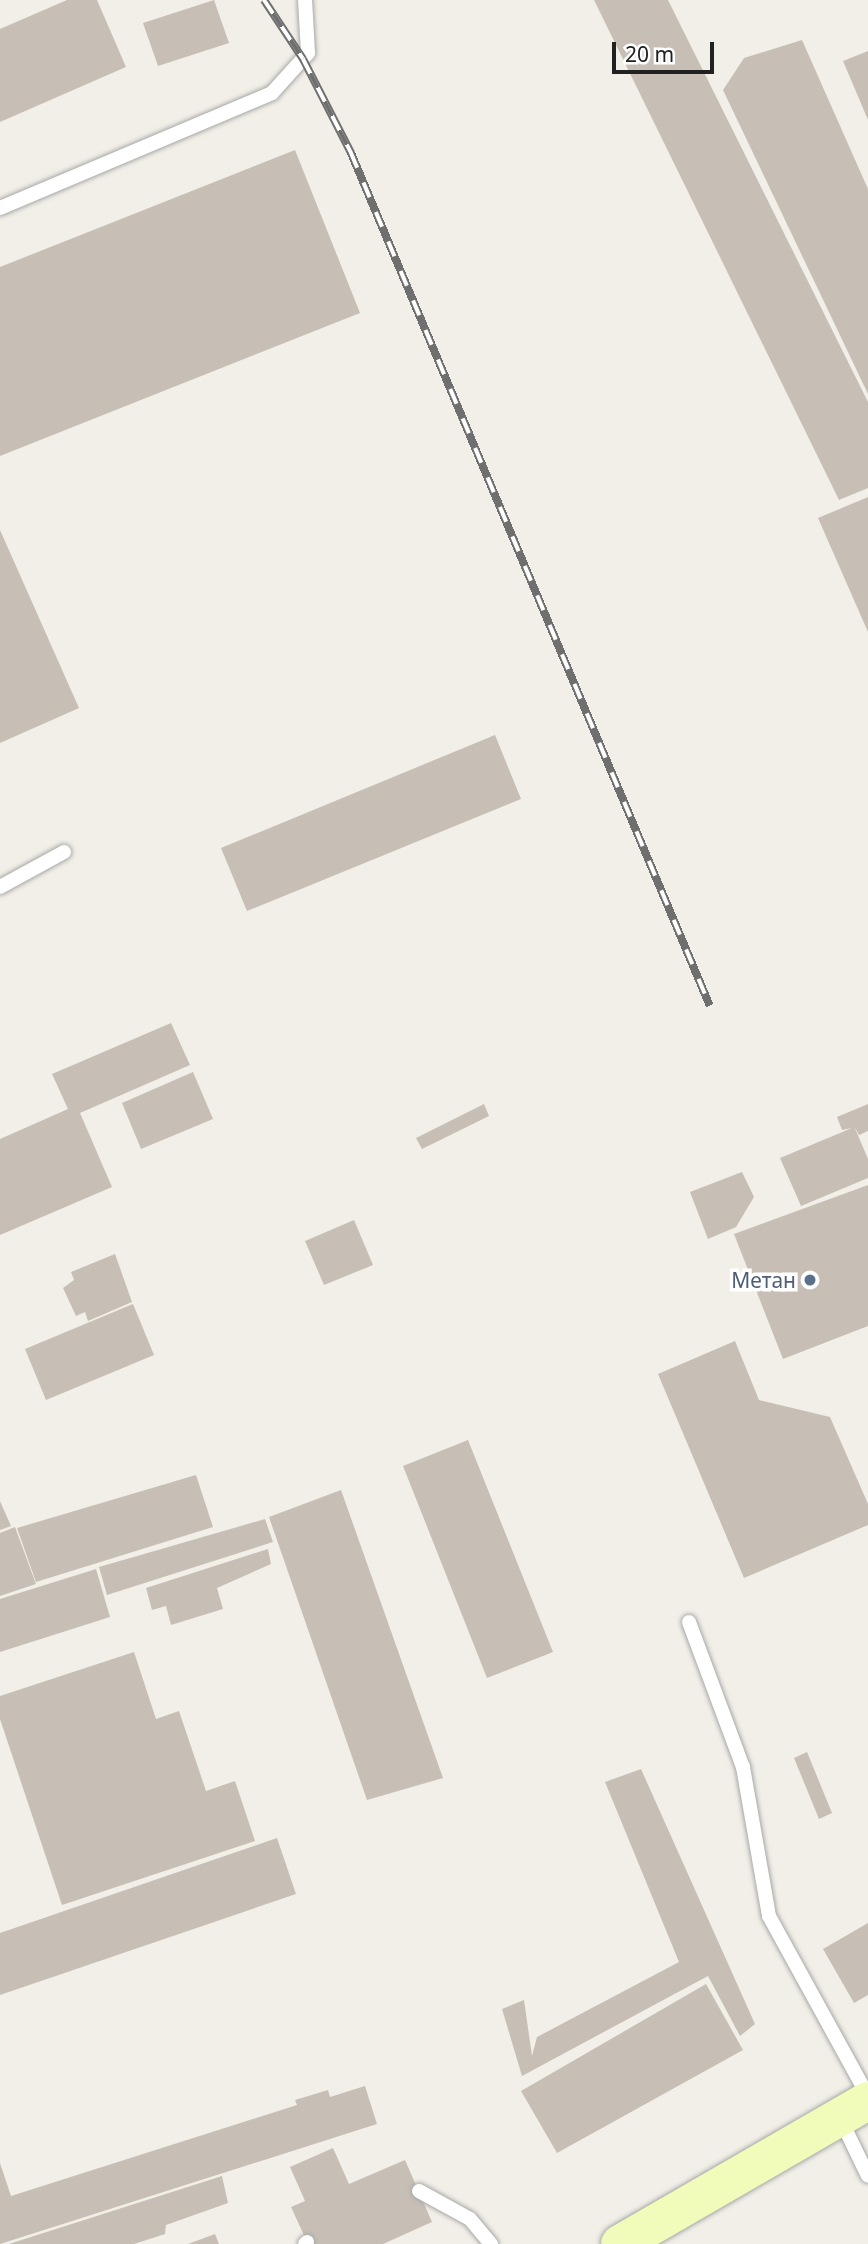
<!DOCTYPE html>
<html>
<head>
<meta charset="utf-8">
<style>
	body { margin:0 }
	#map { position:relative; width:868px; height:2244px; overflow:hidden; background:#f1efe7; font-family:"Noto Sans",sans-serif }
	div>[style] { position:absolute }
	.building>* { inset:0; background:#c7bfb6 }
	.roads { filter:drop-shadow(0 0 2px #a8a8a8) drop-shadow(0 0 2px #a8a8a8) }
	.lane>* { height:14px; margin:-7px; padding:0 7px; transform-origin:7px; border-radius:7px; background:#fff }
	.secondary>* { height:38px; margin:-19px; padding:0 19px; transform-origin:19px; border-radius:19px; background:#f1fcbb }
	.rail>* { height:8px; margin-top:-4px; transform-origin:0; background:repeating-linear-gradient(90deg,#fff 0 16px,#6f6f6f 0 32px); box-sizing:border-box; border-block:2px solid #6f6f6f }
	.dots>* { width:19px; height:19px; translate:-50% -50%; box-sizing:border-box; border:4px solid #fff; border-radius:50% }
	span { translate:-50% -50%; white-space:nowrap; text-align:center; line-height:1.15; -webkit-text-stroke:7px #fff; paint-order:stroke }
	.service-label { font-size:21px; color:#4e5e75 }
	.right { translate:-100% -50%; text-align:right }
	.scale { position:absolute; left:612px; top:42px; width:102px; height:32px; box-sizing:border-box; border:4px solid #212121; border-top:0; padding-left:9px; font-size:21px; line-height:24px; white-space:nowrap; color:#212121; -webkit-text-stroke:5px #fff; paint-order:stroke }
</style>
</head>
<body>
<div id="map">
	<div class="building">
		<i style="clip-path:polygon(67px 0,97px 0,126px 67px,0 122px,0 29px)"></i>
		<i style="clip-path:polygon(214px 0,229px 43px,158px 66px,143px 23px)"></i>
		<i style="clip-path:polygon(594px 0,668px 0,868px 402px,868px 488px,839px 500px)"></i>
		<i style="clip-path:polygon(802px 40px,868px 189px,868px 394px,723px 90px,744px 58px)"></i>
		<i style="clip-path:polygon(868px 51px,868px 120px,843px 61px)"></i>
		<i style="clip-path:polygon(295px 150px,360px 313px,0 456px,0 267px)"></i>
		<i style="clip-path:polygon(868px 497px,868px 632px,818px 518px)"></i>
		<i style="clip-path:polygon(0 530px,79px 708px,0 743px)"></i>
		<i style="clip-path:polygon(495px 735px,521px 799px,247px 911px,221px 848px)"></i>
		<i style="clip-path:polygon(171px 1023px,190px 1065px,80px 1113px,112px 1187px,0 1235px,0 1139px,68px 1109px,52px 1074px)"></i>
		<i style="clip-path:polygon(193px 1072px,213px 1119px,141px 1149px,122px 1103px)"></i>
		<i style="clip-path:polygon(484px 1104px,489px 1116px,422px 1149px,416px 1138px)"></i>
		<i style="clip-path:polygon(868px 1104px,868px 1131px,859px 1135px,854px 1126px,868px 1159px,868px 1178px,801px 1206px,780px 1158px,852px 1128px,842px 1130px,837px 1117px)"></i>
		<i style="clip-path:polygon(742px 1172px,754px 1197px,736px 1227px,708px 1239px,690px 1192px)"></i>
		<i style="clip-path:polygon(868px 1185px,868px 1326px,783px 1359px,734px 1234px)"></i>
		<i style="clip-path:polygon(354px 1220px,373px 1265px,324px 1285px,305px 1241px)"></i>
		<i style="clip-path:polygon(115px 1254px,132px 1302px,88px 1321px,85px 1312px,76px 1316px,63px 1288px,74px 1280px,71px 1272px)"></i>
		<i style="clip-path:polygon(133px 1304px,154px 1355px,46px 1400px,25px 1349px)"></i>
		<i style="clip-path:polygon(735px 1341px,759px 1400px,830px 1417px,868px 1504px,868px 1525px,744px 1578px,658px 1374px)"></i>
		<i style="clip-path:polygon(468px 1440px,553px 1652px,487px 1678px,403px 1466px)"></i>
		<i style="clip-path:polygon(196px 1475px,213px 1527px,36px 1582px,17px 1528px)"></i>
		<i style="clip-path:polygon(341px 1490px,443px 1778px,367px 1800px,269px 1517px)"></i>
		<i style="clip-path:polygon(0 1501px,11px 1526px,0 1530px)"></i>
		<i style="clip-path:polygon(265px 1519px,273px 1542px,107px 1595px,99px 1567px)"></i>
		<i style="clip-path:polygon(15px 1527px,36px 1584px,0 1596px,0 1533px)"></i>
		<i style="clip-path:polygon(268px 1549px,271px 1564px,217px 1588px,223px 1609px,171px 1625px,166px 1606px,152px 1610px,146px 1588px)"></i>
		<i style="clip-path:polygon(96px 1569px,110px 1617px,0 1652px,0 1599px)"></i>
		<i style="clip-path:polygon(134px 1652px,156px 1719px,179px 1711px,206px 1791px,235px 1781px,255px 1841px,62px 1905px,0 1719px,0 1696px)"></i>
		<i style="clip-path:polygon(807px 1752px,832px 1813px,819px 1819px,794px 1758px)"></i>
		<i style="clip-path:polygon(641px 1769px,755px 2024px,740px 2036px,708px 1976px,522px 2076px,502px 2009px,524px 2000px,532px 2056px,537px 2037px,679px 1962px,605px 1782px)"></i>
		<i style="clip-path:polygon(277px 1838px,296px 1894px,0 1995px,0 1933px)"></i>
		<i style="clip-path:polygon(868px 1923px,868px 1995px,854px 2003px,823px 1949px)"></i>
		<i style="clip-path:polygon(706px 1984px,743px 2050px,557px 2153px,521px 2091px)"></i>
		<i style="clip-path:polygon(365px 2086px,377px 2124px,0 2244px,0 2163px,11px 2196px,297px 2105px,295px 2100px,328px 2090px,330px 2097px)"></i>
		<i style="clip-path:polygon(333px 2148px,349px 2184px,405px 2160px,432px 2222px,383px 2244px,308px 2244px,291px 2207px,305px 2201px,290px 2167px)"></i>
		<i style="clip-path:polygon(222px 2176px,228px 2203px,166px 2225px,165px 2234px,134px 2244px,9px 2244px)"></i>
		<i style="clip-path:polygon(215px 2234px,219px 2244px,188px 2244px)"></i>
	</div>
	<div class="roads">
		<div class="lane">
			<i style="left:0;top:208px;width:295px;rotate:-22.9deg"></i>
			<i style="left:272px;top:93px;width:54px;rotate:-48deg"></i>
			<i style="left:308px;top:53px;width:53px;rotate:-93.2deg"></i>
			<i style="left:0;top:887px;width:73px;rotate:-28.7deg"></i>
			<i style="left:689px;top:1622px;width:155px;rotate:69.6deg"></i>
			<i style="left:743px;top:1767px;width:151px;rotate:80.1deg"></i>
			<i style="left:769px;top:1916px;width:205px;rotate:61.2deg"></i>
			<i style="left:840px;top:2118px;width:64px;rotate:64.2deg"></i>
			<i style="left:419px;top:2191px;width:58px;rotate:28.8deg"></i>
			<i style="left:470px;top:2219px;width:33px;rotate:50deg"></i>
			<i style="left:305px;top:2244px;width:3px;rotate:-45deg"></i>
		</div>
		<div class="secondary">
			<i style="left:620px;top:2244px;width:286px;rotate:-30deg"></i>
		</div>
	</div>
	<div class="rail">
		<i style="left:264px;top:0;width:71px;rotate:56.5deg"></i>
		<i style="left:303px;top:59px;width:106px;rotate:62.9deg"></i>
		<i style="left:351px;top:153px;width:925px;rotate:67.18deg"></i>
	</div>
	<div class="dots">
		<i style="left:810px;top:1280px;background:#5c6f8a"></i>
	</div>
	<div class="service-label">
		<span class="right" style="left:796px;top:1280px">Метан</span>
	</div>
	<div class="scale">20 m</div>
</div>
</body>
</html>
